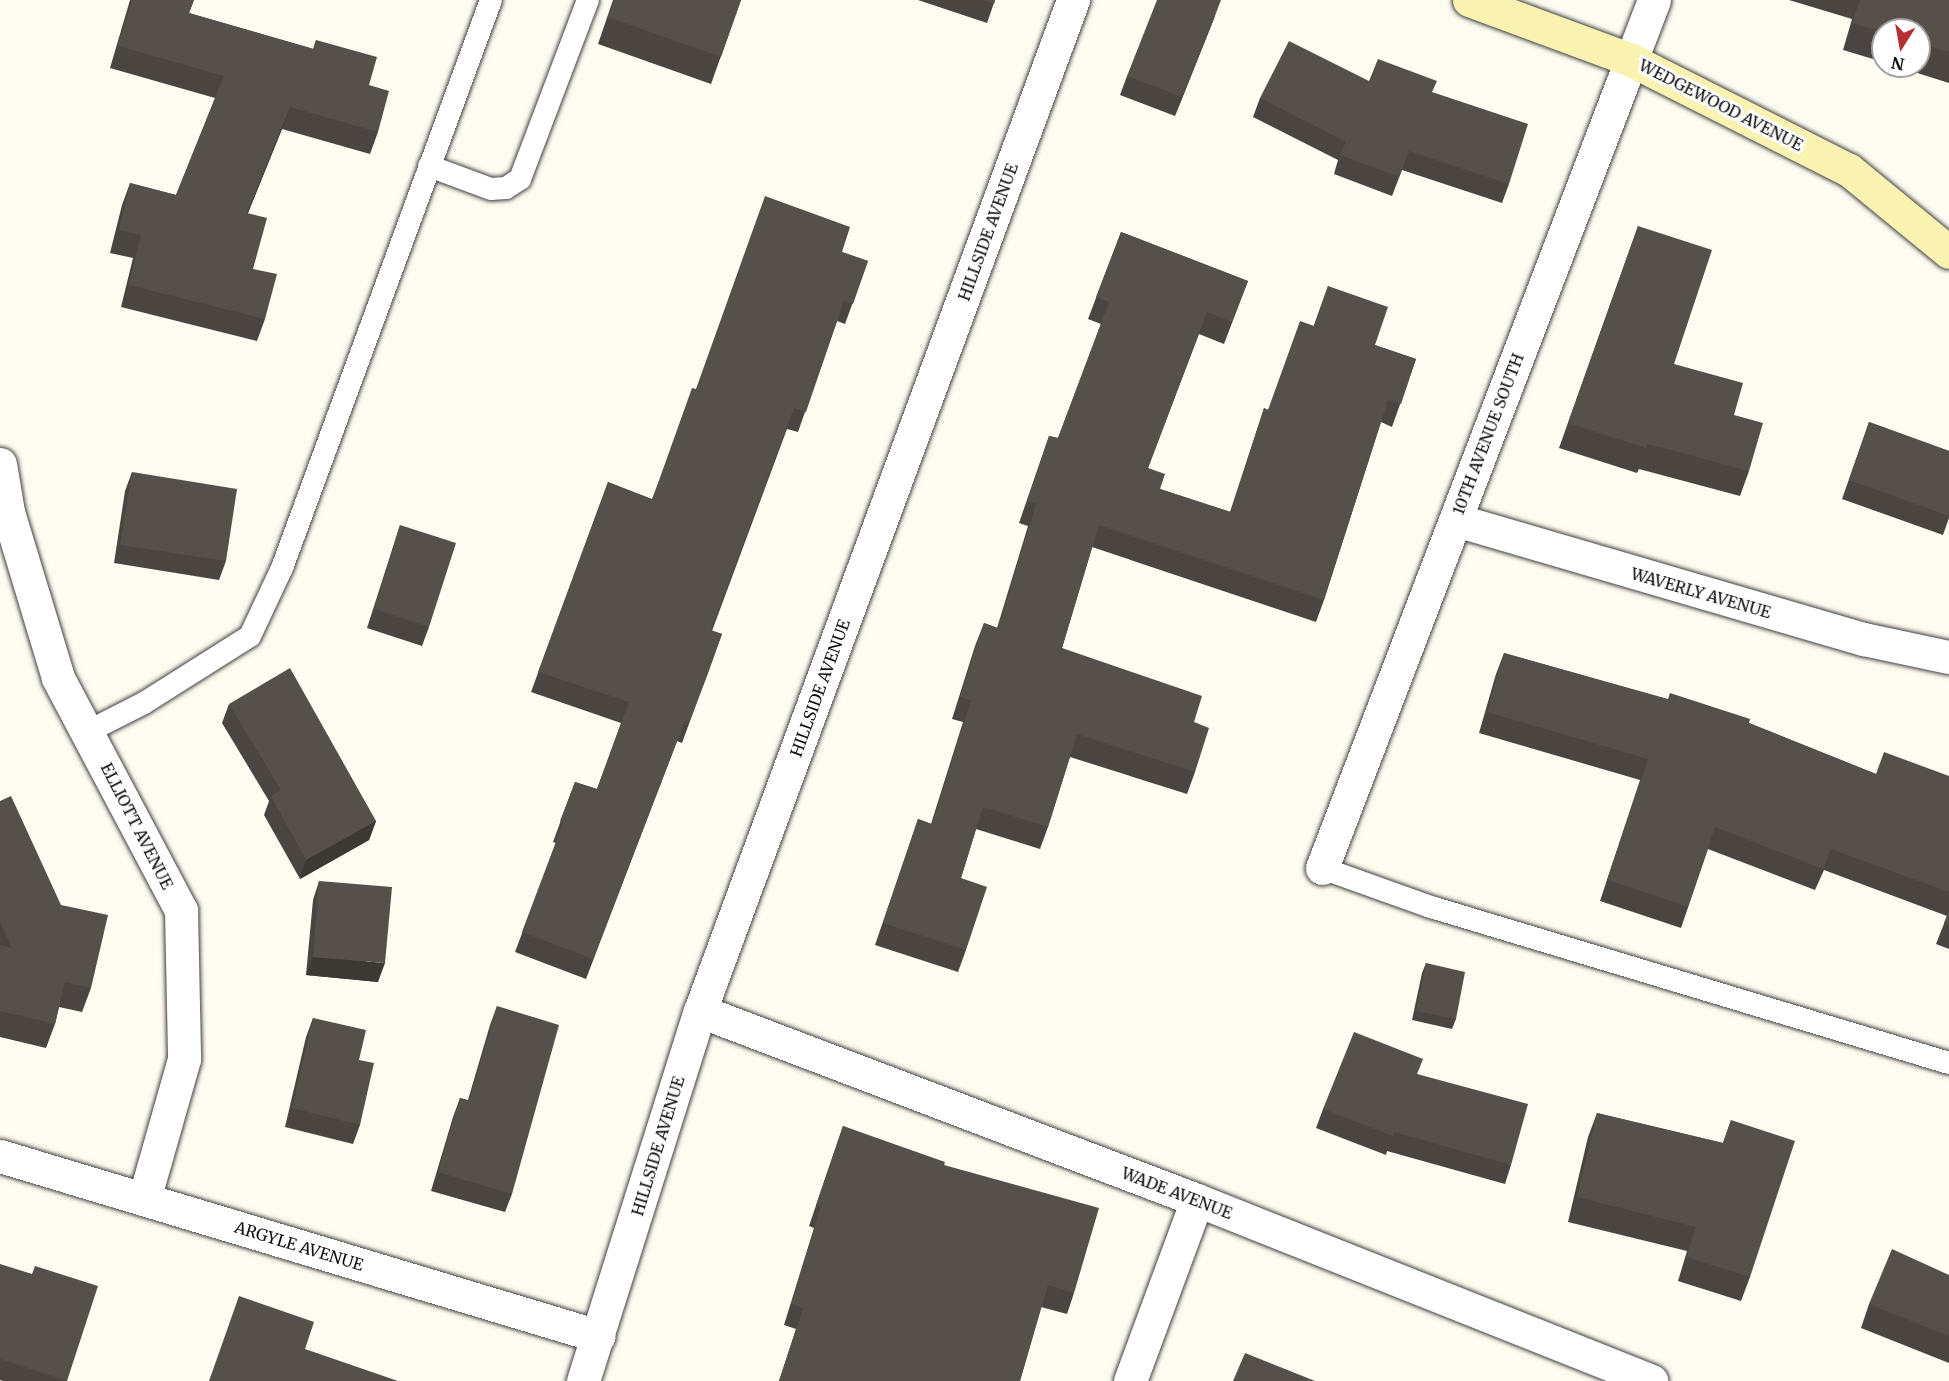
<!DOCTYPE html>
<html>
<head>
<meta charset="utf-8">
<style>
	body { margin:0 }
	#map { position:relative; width:1949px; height:1381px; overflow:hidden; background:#fefbf0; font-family:Merriweather,serif }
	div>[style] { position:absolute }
	.roads { filter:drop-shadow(0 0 2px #414141) drop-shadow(0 0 2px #414141) }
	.service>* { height:22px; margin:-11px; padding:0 11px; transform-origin:11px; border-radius:11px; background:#fff }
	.minor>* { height:33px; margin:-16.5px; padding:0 16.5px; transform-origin:16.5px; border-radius:16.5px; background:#fff }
	.tertiary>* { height:33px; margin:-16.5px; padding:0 16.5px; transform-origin:16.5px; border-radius:16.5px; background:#fff }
	.secondary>* { height:33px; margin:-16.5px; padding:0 16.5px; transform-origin:16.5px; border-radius:16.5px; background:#f9f2b0 }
	.wall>* { inset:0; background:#4a4540 }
	.shaded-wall>* { inset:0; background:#3c3834 }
	.building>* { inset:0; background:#56504b }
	span { translate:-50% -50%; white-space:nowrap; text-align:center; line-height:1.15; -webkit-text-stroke:6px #fff; paint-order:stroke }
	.street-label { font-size:16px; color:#0e0e0e }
	.north { position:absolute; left:1871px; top:18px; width:60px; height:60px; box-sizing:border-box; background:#fff; border:2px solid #9f9f9f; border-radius:50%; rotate:191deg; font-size:16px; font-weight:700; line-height:24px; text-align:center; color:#0e0e0e }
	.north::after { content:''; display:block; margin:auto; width:21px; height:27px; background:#b43035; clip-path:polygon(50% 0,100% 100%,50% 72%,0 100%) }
</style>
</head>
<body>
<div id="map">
	<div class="roads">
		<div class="service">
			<i style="left:429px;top:166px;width:66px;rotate:20.4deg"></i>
			<i style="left:491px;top:189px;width:15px;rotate:-4deg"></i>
			<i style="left:506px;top:188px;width:17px;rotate:-33deg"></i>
			<i style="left:520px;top:179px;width:191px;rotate:-69.2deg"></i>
			<i style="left:89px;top:731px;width:62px;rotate:-27deg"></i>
			<i style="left:144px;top:703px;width:125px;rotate:-32.3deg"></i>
			<i style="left:250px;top:636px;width:75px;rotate:-64.8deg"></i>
			<i style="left:282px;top:568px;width:605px;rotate:-69.8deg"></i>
			<i style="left:1322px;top:868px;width:116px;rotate:19.7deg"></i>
			<i style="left:1431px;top:907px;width:541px;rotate:16.76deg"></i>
		</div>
		<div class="minor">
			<i style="left:0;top:464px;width:49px;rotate:80.5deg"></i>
			<i style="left:8px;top:512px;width:173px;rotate:73.2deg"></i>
			<i style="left:58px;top:678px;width:263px;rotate:62.1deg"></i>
			<i style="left:181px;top:910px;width:149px;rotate:88.8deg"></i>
			<i style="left:184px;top:1059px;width:146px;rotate:105.9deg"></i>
			<i style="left:1456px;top:520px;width:425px;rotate:16.3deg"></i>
			<i style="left:1864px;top:639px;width:87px;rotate:12deg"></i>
			<i style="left:1322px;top:868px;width:865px;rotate:-69.07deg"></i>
			<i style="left:700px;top:1011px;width:532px;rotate:20.82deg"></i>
			<i style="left:1197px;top:1200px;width:489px;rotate:21.7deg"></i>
			<i style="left:0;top:1156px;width:625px;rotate:16.75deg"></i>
			<i style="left:583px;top:1381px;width:388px;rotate:-72.5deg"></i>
			<i style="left:700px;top:1011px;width:1078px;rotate:-69.75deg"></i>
			<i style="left:1130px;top:1381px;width:193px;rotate:-69.7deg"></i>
		</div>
		<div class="tertiary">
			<i style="left:1631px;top:60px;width:64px;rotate:-69deg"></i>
		</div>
		<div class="secondary">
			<i style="left:1469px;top:0;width:173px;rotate:20.3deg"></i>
			<i style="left:1631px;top:60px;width:244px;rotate:26.8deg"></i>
			<i style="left:1849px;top:170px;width:129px;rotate:39.4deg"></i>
		</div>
	</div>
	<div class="wall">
		<i style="clip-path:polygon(130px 0,194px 0,189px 13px,313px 49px,316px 40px,369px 85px,378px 132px,370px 154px,282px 129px,248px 213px,253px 269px,265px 319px,257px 341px,121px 307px,133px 258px,110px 253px,122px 205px,130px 183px,176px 195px,215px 98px,110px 68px)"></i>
		<i style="clip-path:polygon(613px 0,741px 0,711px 84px,598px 44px)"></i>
		<i style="clip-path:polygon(918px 0,995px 0,987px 23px)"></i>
		<i style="clip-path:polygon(1789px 0,1949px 0,1949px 83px,1895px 66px,1919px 66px,1919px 30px,1883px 30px,1883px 62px,1843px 50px,1852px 19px)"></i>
		<i style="clip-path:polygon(1215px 16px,1175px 116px,1120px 95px,1127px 76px)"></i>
		<i style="clip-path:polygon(1369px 81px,1433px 93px,1509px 184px,1502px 203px,1402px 170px,1392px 196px,1334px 174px,1338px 160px,1253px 117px,1260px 98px)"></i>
		<i style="clip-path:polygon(1638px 226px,1674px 364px,1734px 415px,1749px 471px,1740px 496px,1639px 469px,1637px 473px,1559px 448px)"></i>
		<i style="clip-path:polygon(1121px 232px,1248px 281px,1224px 344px,1199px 334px,1148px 468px,1160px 489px,1230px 512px,1264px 408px,1268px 410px,1314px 325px,1328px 286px,1375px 345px,1416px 359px,1392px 427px,1381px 422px,1324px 600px,1316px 622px,1092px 547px,1062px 648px,1194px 722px,1195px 772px,1187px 794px,1070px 757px,1048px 827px,1040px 849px,976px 829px,961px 878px,966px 950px,958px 972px,875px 945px,918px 819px,931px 824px,963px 722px,952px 719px,975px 646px,984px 623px,997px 628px,1028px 526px,1019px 523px,1049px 436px,1058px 438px,1101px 324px,1088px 319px)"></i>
		<i style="clip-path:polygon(842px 252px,868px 261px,845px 324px,837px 321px,798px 432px,787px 429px,712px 631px,722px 634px,682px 743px,677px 741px,586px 979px,515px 952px,556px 843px,553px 842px,575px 782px,597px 789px,621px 723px,531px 692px,608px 482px,652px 499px,696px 389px)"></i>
		<i style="clip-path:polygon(1869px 422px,1949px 451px,1949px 518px,1943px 535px,1842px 499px)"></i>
		<i style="clip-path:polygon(132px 472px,226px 561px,219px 580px,114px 563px,125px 491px)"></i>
		<i style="clip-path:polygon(400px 525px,429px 627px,422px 646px,367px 628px)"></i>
		<i style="clip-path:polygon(1504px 653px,1749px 723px,1876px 774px,1949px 776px,1949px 949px,1936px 944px,1947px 916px,1824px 870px,1815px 890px,1708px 849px,1681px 928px,1600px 901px,1640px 780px,1479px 733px,1496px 674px)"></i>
		<i style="clip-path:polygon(229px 704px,376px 821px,369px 840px,300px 879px,264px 815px,269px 801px,222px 723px)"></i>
		<i style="clip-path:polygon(0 801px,91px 988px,82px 1012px,59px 1007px,55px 1024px,46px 1048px,0 1037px)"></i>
		<i style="clip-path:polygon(319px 881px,378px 982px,306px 975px,313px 900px)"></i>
		<i style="clip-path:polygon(1426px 963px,1456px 1019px,1452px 1029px,1412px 1020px,1422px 973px)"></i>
		<i style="clip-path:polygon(497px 1006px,512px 1194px,505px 1212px,431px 1191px,453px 1117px,460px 1098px,468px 1100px,490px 1025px)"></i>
		<i style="clip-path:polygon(313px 1018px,359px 1060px,360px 1125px,353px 1144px,285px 1127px,306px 1037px)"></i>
		<i style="clip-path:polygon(1417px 1074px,1511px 1165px,1505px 1184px,1387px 1151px,1386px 1155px,1316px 1128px,1323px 1109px)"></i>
		<i style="clip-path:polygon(1597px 1113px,1723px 1143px,1731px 1120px,1750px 1277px,1741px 1301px,1678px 1281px,1687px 1251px,1568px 1222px,1588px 1137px)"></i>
		<i style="clip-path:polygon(843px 1126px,944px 1165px,1074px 1293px,1067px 1314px,1041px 1307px,1020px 1381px,779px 1381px,796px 1329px,784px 1325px,814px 1228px,809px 1226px)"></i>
		<i style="clip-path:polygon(0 1264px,67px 1381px,3px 1381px,0 1380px)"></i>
		<i style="clip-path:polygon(1949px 1275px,1949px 1363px,1861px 1328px,1869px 1304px)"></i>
	</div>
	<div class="shaded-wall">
		<i style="clip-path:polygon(1221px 0,1215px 16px,1175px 116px,1182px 97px)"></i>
		<i style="clip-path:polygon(290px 107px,282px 129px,239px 235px,247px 213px)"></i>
		<i style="clip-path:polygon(376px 821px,369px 840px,300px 879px,306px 860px)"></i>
		<i style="clip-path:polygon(313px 957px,385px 963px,378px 982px,306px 975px)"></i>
	</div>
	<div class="building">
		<i style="clip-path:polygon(132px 0,194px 0,189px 13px,314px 49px,316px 40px,377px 57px,369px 85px,389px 91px,378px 132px,290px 107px,247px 213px,267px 218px,253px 269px,277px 274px,265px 319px,129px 285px,141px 235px,119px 230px,130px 183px,176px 195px,224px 76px,118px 46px)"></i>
		<i style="clip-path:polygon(614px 0,741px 0,721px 57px,608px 17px)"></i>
		<i style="clip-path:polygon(983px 0,995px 0,994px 4px)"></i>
		<i style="clip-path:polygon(1157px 0,1221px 0,1182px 97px,1127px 76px)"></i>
		<i style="clip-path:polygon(1860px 0,1949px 0,1949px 52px,1919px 43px,1919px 30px,1883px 30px,1883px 32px,1852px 23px)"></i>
		<i style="clip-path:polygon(1289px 41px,1369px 81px,1378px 59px,1437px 81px,1432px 92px,1528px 124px,1509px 184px,1409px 151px,1399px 177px,1340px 155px,1346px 142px,1260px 98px)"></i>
		<i style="clip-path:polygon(765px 196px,850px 227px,842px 252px,868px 261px,853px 304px,844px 301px,806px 412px,794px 408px,711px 630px,722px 634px,707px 676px,689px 723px,685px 721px,593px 959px,522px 932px,563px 823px,560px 821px,575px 782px,597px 789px,629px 702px,538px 672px,608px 482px,652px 500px,692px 388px,696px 389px)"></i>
		<i style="clip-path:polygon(1638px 226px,1712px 250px,1674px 364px,1743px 383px,1734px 415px,1763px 423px,1749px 471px,1648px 444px,1646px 448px,1568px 423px)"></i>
		<i style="clip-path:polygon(1121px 232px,1248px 281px,1232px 322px,1207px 312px,1148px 468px,1165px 474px,1160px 489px,1231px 512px,1264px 408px,1268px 410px,1300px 321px,1314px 326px,1328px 286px,1388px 307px,1375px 345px,1416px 359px,1401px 404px,1388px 400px,1324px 600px,1099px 525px,1062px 648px,1202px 696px,1194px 722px,1209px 728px,1195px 772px,1077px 734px,1048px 827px,983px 807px,961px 878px,987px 887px,966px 950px,883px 923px,918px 819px,932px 824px,971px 700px,960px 697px,984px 623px,998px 628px,1036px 504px,1027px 501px,1049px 436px,1058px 438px,1109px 302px,1096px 297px)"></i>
		<i style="clip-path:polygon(1869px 422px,1949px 451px,1949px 516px,1849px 480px)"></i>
		<i style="clip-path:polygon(132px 472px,237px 489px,226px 561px,120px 545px)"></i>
		<i style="clip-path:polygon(400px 525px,456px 543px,429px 627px,374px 609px)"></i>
		<i style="clip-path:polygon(1504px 653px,1668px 699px,1670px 693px,1750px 719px,1749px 723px,1876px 774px,1884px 752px,1949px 776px,1949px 892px,1831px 849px,1823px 869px,1715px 827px,1688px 907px,1607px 880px,1648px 759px,1487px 712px)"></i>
		<i style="clip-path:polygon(290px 668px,376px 821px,306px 860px,271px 796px,281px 790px,229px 704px)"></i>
		<i style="clip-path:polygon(11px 796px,61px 905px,108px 915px,91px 988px,65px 982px,55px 1024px,0 1011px,0 945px,12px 948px,0 921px,0 801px)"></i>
		<i style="clip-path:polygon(319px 881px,392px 887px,385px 963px,313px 957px)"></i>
		<i style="clip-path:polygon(1949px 910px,1949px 925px,1944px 923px)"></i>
		<i style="clip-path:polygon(1426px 963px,1465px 972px,1456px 1019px,1416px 1011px)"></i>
		<i style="clip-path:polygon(497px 1006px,559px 1025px,512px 1194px,438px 1172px,460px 1098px,469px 1101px)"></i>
		<i style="clip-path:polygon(313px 1018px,366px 1030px,359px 1060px,374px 1063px,360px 1125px,292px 1108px)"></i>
		<i style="clip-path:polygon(1354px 1032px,1423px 1059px,1417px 1074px,1528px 1104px,1511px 1165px,1394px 1132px,1393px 1136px,1323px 1109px)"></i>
		<i style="clip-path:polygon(1597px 1113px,1723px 1143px,1731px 1120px,1795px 1141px,1750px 1277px,1686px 1257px,1696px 1227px,1577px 1197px)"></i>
		<i style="clip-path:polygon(843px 1126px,945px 1162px,944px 1165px,1099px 1208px,1074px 1293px,1048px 1285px,1020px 1381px,779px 1381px,803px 1308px,791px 1304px,821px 1206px,816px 1205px)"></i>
		<i style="clip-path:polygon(1892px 1249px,1949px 1275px,1949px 1336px,1869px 1304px)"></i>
		<i style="clip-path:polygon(0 1264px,32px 1274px,35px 1266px,98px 1286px,67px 1381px,0 1359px)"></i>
		<i style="clip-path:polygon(239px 1296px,314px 1322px,305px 1349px,398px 1381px,209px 1381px)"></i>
		<i style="clip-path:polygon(1245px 1353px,1315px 1381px,1233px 1381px)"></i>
	</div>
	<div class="street-label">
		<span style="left:1721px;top:105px;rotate:27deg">WEDGEWOOD AVENUE</span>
		<span style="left:988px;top:232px;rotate:-70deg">HILLSIDE AVENUE</span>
		<span style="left:1488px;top:434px;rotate:-69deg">10TH AVENUE SOUTH</span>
		<span style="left:1701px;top:593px;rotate:16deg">WAVERLY AVENUE</span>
		<span style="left:820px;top:688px;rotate:-70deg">HILLSIDE AVENUE</span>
		<span style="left:137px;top:826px;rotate:63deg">ELLIOTT AVENUE</span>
		<span style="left:658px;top:1146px;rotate:-73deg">HILLSIDE AVENUE</span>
		<span style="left:1177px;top:1193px;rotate:21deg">WADE AVENUE</span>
		<span style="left:299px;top:1246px;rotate:17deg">ARGYLE AVENUE</span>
	</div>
	<div class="north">N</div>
</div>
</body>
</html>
